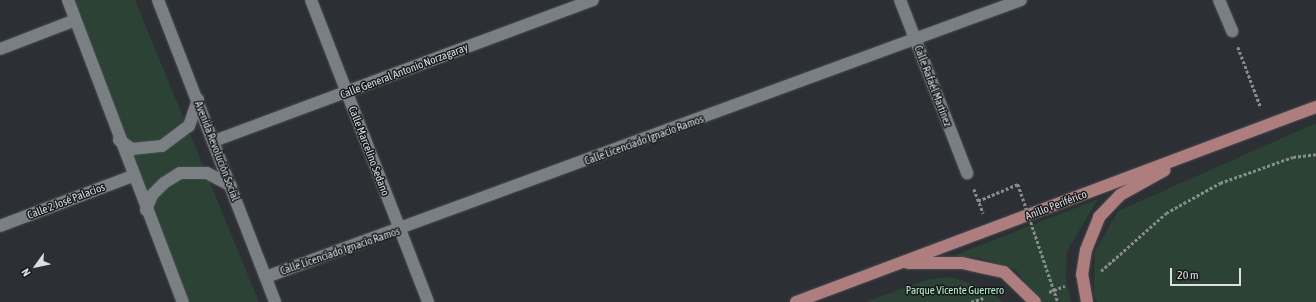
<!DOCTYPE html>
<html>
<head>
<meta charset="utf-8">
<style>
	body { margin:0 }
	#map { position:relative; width:1316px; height:302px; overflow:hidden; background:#2c3035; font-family:"Asap Condensed",sans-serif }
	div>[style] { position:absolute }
	.green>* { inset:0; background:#2b4234 }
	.path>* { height:2.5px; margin-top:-1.25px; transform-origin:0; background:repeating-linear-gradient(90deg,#888b8f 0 3px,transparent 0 5px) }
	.roads { filter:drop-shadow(0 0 1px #484c50) drop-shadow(0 0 1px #484c50) }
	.street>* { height:12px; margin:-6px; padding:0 6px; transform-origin:6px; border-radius:6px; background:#7a7f84 }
	.secondary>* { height:12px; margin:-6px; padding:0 6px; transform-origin:6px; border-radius:6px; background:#7a7f84 }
	.primary>* { height:12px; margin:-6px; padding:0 6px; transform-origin:6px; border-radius:6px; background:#ae7e7f }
	.path-bridge>* { height:2.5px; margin-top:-1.25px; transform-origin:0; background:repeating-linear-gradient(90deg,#888b8f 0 3px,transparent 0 5px) }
	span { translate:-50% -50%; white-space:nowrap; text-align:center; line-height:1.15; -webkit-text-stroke:3px #16181a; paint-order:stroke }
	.street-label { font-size:11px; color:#dde0e3 }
	.park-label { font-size:11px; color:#b8f3cf }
	.north { position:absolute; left:16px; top:246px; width:40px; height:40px; -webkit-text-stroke:3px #16181a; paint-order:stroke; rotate:237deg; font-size:11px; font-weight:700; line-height:16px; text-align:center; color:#dde0e3 }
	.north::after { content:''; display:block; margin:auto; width:14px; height:18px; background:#dde0e3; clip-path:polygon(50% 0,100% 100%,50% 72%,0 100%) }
	.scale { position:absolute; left:1170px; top:268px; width:71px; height:18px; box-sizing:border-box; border:2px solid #dde0e3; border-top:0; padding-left:5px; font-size:12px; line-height:14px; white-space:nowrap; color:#dde0e3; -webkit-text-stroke:3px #16181a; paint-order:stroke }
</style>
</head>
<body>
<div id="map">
	<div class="green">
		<i style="clip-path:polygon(70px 0,135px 0,259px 302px,185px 302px)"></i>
		<i style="clip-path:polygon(1316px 123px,1316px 302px,1098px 302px,1094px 297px,1095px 251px,1118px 211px)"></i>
		<i style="clip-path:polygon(1098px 199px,1067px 251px,1066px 278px,1071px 302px,1038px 302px,1016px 270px,980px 258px,953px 256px)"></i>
		<i style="clip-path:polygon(950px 277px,987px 289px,1003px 302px,866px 302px,926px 280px)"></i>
	</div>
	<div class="path">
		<i style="left:1238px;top:47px;width:65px;rotate:69.3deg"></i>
		<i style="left:974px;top:189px;width:26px;rotate:69deg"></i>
		<i style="left:978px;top:201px;width:43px;rotate:-23deg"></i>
		<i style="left:1101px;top:271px;width:87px;rotate:-41.7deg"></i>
		<i style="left:1166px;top:213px;width:62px;rotate:-29.1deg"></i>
		<i style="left:1220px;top:183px;width:77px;rotate:-19.6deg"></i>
		<i style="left:1293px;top:157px;width:23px;rotate:-7deg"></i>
		<i style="left:1049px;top:292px;width:17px;rotate:-21deg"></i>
		<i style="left:971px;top:302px;width:13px;rotate:-18deg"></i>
	</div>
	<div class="roads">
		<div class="street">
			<i style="left:311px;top:0;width:324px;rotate:68.8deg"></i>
			<i style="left:900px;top:0;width:186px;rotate:68.8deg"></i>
			<i style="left:1219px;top:0;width:34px;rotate:67deg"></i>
			<i style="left:0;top:49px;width:78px;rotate:-21deg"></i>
			<i style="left:214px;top:141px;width:404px;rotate:-20.4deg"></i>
			<i style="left:0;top:226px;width:141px;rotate:-20.7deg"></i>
			<i style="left:266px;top:277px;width:804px;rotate:-20.15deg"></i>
		</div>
		<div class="secondary">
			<i style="left:68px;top:0;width:323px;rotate:69.2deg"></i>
			<i style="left:158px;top:0;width:324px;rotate:68.8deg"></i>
			<i style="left:119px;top:140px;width:16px;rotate:35deg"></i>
			<i style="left:132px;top:149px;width:30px;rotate:-6deg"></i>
			<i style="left:162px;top:146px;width:34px;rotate:-37deg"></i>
			<i style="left:189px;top:126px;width:28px;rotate:-71deg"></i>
			<i style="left:146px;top:210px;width:16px;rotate:-68deg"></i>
			<i style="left:152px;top:195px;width:17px;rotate:-45deg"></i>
			<i style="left:164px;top:183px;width:19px;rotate:-32deg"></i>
			<i style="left:180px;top:173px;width:27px"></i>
			<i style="left:207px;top:173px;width:27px;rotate:28deg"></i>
		</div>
		<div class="primary">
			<i style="left:908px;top:263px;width:54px"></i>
			<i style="left:962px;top:263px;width:43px;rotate:12.1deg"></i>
			<i style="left:1004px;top:272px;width:43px;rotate:44.1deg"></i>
			<i style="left:796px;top:302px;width:555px;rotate:-20.56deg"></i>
			<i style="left:1087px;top:302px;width:27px;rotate:-100deg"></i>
			<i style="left:1082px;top:275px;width:25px;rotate:-81deg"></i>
			<i style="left:1086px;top:250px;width:35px;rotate:-68deg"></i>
			<i style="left:1099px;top:217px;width:30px;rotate:-46deg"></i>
			<i style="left:1120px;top:195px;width:51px;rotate:-29.1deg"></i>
		</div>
	</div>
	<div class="path-bridge">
		<i style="left:1018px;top:184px;width:125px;rotate:71.3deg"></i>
	</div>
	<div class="street-label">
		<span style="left:404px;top:71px;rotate:-21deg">Calle General Antonio Norzagaray</span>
		<span style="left:933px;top:86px;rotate:69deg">Calle Rafaél Martínez</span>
		<span style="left:644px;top:140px;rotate:-20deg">Calle Licenciado Ignacio Ramos</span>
		<span style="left:217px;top:151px;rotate:69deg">Avenida Revolución Social</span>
		<span style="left:369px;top:151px;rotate:69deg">Calle Marcelino Sedano</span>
		<span style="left:66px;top:201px;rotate:-21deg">Calle 2 José Palacios</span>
		<span style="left:1056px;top:205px;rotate:-21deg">Anillo Periférico</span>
		<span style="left:340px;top:251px;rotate:-19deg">Calle Licenciado Ignacio Ramos</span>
	</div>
	<div class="park-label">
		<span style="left:955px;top:290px">Parque Vicente Guerrero</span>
	</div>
	<div class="north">N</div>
	<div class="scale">20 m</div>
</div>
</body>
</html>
